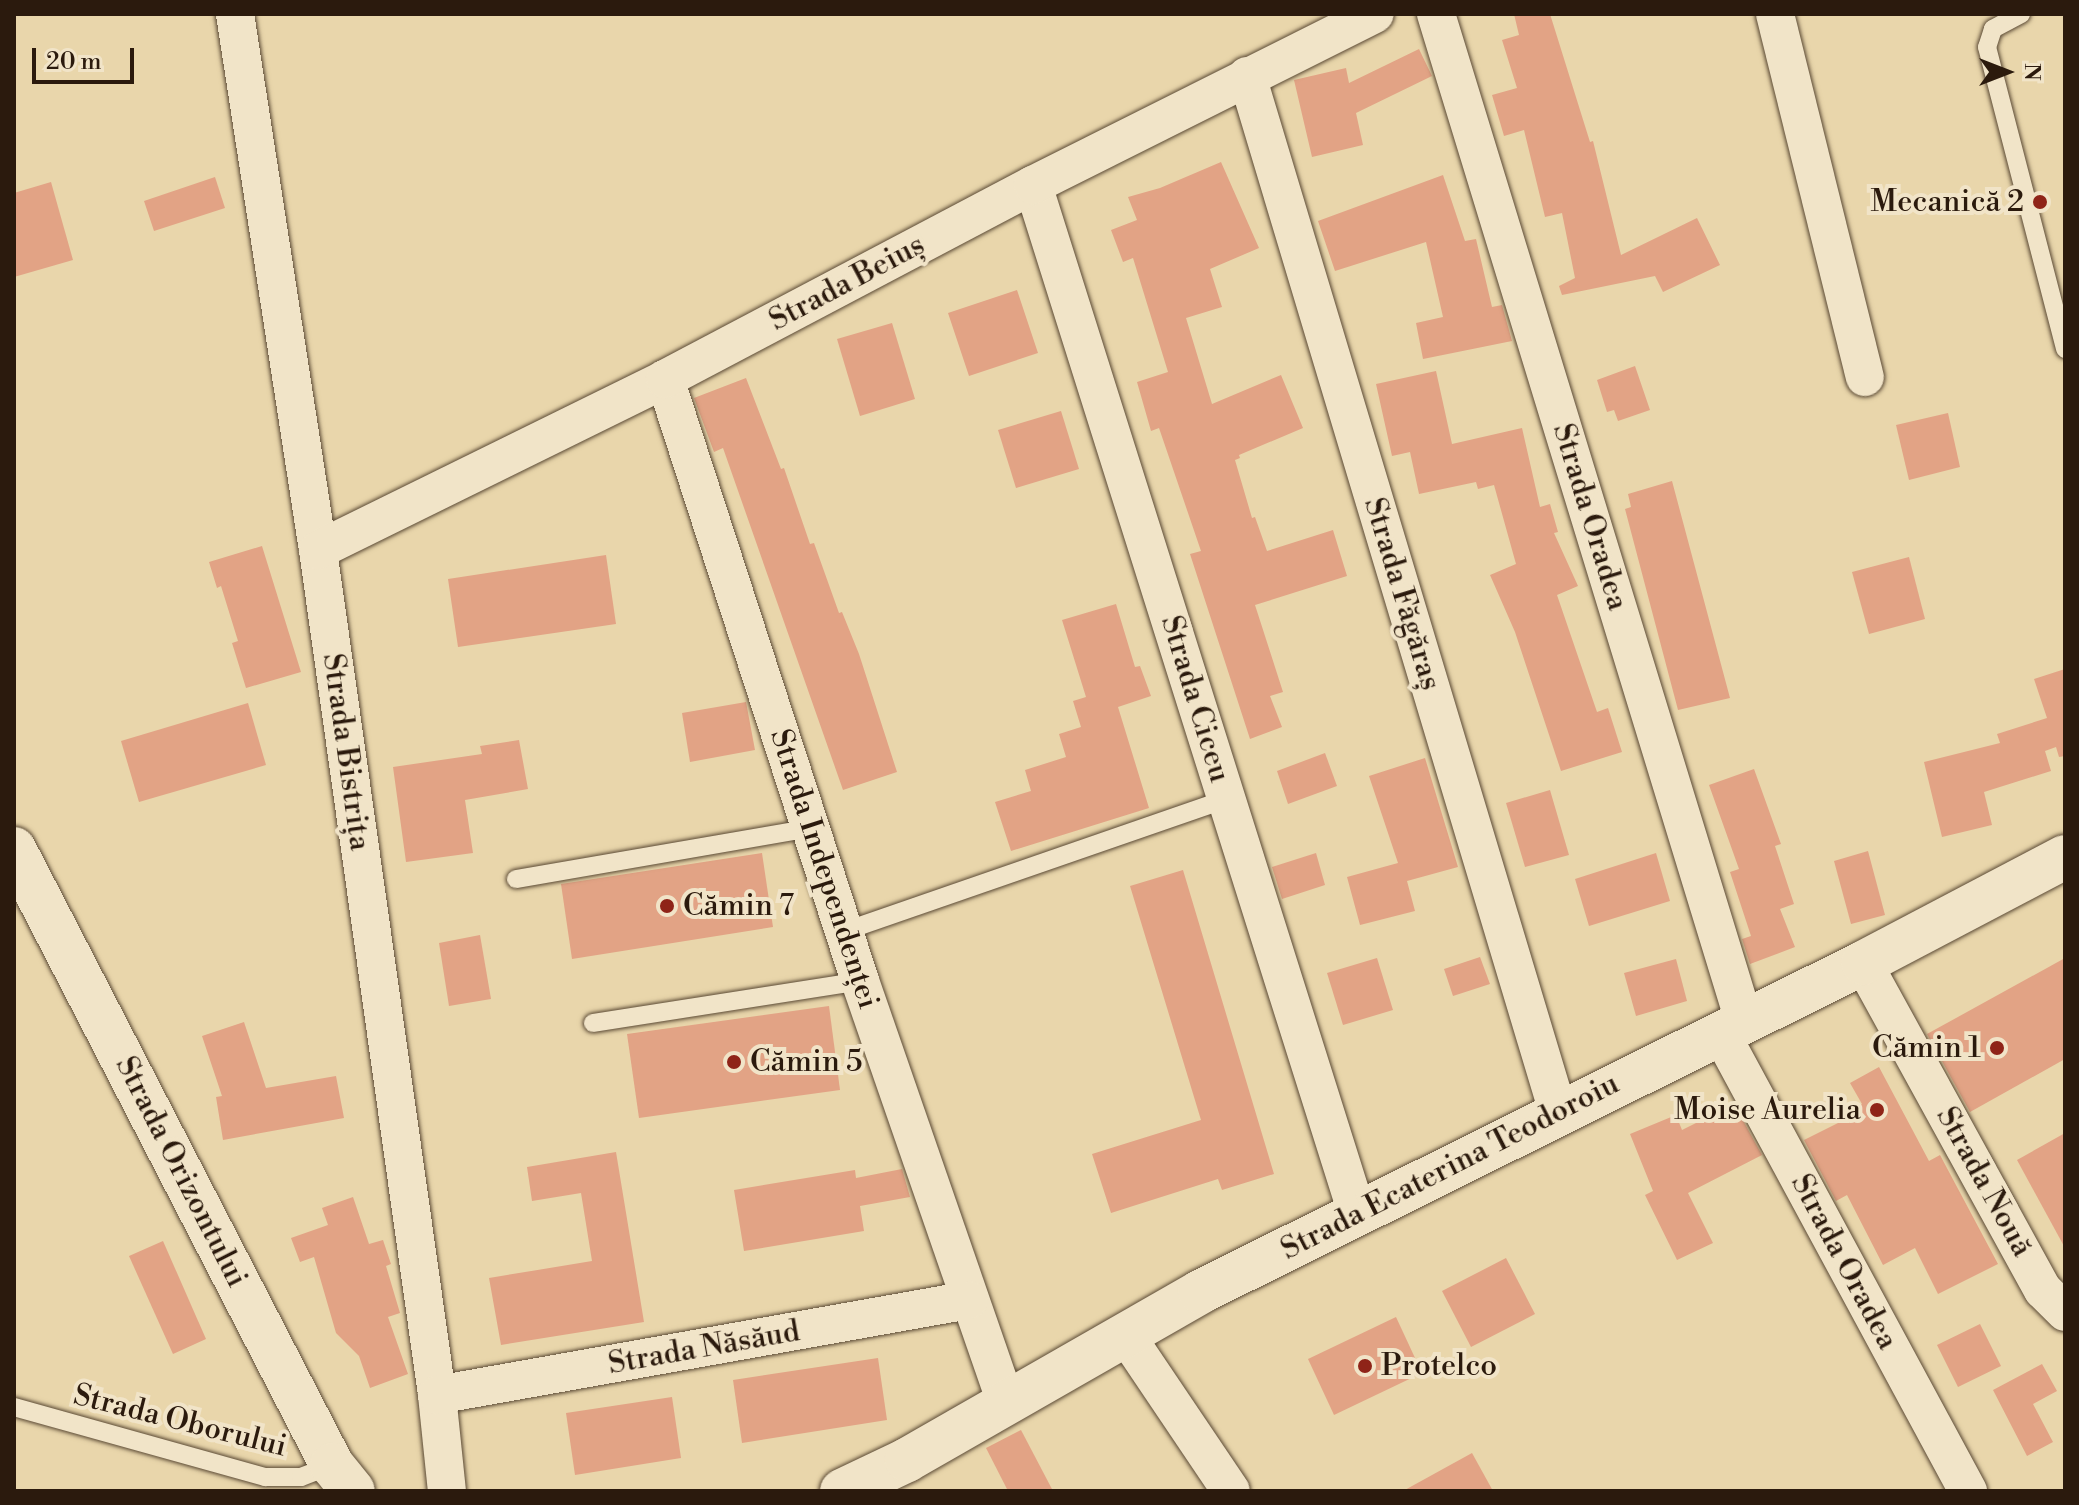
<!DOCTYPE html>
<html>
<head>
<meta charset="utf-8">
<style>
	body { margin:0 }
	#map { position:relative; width:2079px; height:1505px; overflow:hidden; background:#e9d6ab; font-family:"Libre Bodoni",serif }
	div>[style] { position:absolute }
	.building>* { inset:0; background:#e2a385 }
	.roads { filter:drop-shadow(0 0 2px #5a4934) drop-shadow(0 0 2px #5a4934) }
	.lane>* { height:18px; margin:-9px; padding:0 9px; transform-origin:9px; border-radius:9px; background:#f1e4c8 }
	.street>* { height:38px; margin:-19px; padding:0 19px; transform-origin:19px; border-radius:19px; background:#f1e4c8 }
	.secondary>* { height:44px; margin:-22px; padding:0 22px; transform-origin:22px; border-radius:22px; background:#f1e4c8 }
	.dots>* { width:22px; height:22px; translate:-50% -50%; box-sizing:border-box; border:4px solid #f1e4c8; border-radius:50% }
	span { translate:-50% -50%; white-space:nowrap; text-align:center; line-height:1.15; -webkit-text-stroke:8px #f1e4c8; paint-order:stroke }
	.poi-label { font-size:30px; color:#2b1a0d }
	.right { translate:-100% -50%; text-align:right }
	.left { translate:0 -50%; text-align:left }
	.street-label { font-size:30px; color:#2b1a0d }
	.frame { position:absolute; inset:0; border:16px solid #2b1a0d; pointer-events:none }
	.north { position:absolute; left:1967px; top:32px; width:80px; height:80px; -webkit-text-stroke:6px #f1e4c8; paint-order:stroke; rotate:90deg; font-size:22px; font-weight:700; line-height:32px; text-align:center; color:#2b1a0d }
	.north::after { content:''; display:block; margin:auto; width:28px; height:36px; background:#2b1a0d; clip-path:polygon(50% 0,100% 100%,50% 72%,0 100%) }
	.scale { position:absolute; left:32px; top:48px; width:102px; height:36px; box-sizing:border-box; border:4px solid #2b1a0d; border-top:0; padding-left:10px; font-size:24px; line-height:28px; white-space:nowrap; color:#2b1a0d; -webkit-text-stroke:6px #f1e4c8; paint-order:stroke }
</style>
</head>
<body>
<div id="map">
	<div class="building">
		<i style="clip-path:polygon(1514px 14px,1550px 14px,1590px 142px,1593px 141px,1621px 255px,1697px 218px,1720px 265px,1663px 292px,1655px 276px,1562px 295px,1559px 286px,1575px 278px,1562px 213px,1545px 217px,1524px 130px,1504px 136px,1492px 95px,1517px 88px,1502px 40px,1519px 35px)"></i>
		<i style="clip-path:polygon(1419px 49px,1432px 76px,1356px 113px,1363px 145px,1312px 157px,1294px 80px,1346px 68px,1349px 83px)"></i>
		<i style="clip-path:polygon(1221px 162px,1259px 248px,1210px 269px,1222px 307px,1186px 318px,1212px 404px,1281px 375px,1303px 428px,1239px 455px,1240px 458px,1235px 460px,1252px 518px,1255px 517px,1267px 551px,1333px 530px,1347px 576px,1255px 605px,1283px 692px,1270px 696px,1282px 727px,1250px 739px,1190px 554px,1201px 551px,1159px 428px,1151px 431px,1137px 382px,1168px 372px,1133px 258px,1123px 262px,1111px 230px,1137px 220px,1128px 197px,1160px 188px)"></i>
		<i style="clip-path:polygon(1443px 175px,1465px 241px,1476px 239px,1492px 307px,1502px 305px,1512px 341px,1423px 359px,1416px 323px,1443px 317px,1426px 242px,1335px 271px,1318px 221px)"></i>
		<i style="clip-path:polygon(215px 177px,225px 208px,154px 231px,144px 201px)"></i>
		<i style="clip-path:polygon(51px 182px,73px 260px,14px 277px,14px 193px)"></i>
		<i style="clip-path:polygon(1017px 290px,1038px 353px,969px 376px,948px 313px)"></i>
		<i style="clip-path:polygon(892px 323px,915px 399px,860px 416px,837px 339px)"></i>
		<i style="clip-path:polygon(1635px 366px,1650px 410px,1618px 421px,1614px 410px,1607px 412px,1597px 380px)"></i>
		<i style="clip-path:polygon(1436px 371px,1452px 444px,1522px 428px,1540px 507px,1550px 504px,1558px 532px,1554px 533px,1578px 586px,1557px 595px,1597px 712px,1608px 708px,1622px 752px,1561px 771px,1515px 632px,1490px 575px,1516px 564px,1494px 485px,1478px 489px,1476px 482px,1419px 494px,1410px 452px,1392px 456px,1376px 384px)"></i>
		<i style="clip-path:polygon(746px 378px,781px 469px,784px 468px,810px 544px,814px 543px,839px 613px,842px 612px,859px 654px,897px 772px,843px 790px,723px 448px,714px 452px,694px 398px)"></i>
		<i style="clip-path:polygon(1061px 411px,1079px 469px,1016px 488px,998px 430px)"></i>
		<i style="clip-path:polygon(1948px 413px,1960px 467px,1909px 480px,1896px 425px)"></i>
		<i style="clip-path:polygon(1672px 481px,1730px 698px,1678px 710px,1625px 509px,1631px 507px,1628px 494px)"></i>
		<i style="clip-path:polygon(262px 546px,301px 672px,246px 688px,232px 643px,238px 641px,221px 586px,217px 588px,209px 562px)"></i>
		<i style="clip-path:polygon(606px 555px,616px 624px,458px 647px,448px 579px)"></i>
		<i style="clip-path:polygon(1909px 557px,1925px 619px,1869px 634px,1852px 572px)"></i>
		<i style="clip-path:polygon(1116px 604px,1135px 667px,1140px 666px,1151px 696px,1118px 707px,1149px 808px,1011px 851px,995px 802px,1031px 791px,1025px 770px,1066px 757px,1059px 734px,1081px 727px,1073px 701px,1086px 697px,1062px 620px)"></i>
		<i style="clip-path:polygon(2065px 669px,2065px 756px,2059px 757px,2056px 747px,2045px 751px,2051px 771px,1984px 792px,1992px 825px,1942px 837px,1924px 762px,2000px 743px,1997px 734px,2047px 718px,2034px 679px)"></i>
		<i style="clip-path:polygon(746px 702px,755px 750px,690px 762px,682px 713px)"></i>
		<i style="clip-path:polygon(248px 703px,266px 765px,139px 802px,121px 741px)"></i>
		<i style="clip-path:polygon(519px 740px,528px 789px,465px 800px,473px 853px,406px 862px,393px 767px,482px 754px,480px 746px)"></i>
		<i style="clip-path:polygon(1325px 753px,1337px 786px,1288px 804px,1277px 771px)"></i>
		<i style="clip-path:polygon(1425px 758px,1458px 867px,1407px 881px,1415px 911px,1360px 925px,1347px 877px,1398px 863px,1369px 776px)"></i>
		<i style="clip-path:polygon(1754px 769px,1781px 844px,1775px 846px,1794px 904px,1780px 909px,1795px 947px,1750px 964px,1742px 939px,1751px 936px,1730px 872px,1739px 869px,1709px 785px)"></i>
		<i style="clip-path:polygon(1550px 790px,1569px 855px,1525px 867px,1506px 803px)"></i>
		<i style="clip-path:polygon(1868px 851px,1885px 915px,1851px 924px,1834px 861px)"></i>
		<i style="clip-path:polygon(762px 853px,773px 927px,572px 959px,561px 884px)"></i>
		<i style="clip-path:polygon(1316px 853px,1325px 885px,1282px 899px,1272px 867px)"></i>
		<i style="clip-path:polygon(1656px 853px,1670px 901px,1589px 926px,1575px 879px)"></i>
		<i style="clip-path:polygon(1183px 870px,1274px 1174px,1222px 1190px,1218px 1179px,1111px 1213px,1092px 1154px,1201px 1120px,1130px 886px)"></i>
		<i style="clip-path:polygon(480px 935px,491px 999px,449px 1006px,439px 943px)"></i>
		<i style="clip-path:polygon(1480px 957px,1490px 984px,1453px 996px,1444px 969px)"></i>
		<i style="clip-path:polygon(1377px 958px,1393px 1010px,1343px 1025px,1327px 973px)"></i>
		<i style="clip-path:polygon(2065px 958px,2065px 1059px,1970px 1112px,1927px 1034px)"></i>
		<i style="clip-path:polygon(1676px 959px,1687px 1001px,1636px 1016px,1624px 973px)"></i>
		<i style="clip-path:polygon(829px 1006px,840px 1090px,639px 1118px,627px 1034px)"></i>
		<i style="clip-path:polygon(244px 1022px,266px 1088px,336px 1076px,344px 1118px,223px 1140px,216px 1097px,222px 1096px,202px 1036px)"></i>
		<i style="clip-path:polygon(1879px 1067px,1929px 1161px,1940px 1155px,1998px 1264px,1938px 1294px,1915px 1248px,1883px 1265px,1847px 1195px,1836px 1201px,1804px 1140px,1844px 1120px,1842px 1115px,1862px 1104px,1850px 1083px)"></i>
		<i style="clip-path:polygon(1734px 1104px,1762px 1155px,1688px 1193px,1713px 1243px,1677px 1260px,1645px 1195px,1653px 1191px,1630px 1134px,1676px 1115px,1682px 1130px)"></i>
		<i style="clip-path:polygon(2065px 1133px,2065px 1248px,2017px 1160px)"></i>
		<i style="clip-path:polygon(616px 1152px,644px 1322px,501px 1345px,489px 1278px,592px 1261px,581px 1193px,532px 1201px,527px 1167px)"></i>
		<i style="clip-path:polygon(902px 1169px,910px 1197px,860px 1206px,864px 1231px,744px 1251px,734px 1190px,855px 1170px,856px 1178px)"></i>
		<i style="clip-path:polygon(353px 1197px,369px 1244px,383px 1240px,391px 1264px,386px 1266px,400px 1313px,388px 1317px,408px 1374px,370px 1388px,359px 1356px,336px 1333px,314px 1257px,300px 1262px,291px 1238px,328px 1225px,322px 1208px)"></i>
		<i style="clip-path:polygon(163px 1241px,206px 1339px,173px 1354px,129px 1256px)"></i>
		<i style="clip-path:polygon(1506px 1258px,1535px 1314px,1471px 1347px,1442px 1291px)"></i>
		<i style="clip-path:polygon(1396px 1317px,1422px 1373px,1334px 1415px,1308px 1359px)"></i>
		<i style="clip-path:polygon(1980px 1324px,2001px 1366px,1958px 1387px,1937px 1345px)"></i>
		<i style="clip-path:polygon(878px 1358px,887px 1420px,742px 1443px,733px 1380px)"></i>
		<i style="clip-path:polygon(2042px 1364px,2057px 1391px,2033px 1404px,2053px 1442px,2027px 1456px,1993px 1390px)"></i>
		<i style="clip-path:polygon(672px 1397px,681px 1458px,575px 1475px,566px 1413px)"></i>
		<i style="clip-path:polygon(1021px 1430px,1053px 1491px,1008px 1491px,986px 1448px)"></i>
		<i style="clip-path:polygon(1472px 1453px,1493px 1491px,1403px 1491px)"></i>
	</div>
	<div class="roads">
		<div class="lane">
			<i style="left:2021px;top:14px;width:32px;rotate:152deg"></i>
			<i style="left:1993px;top:29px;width:19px;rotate:108deg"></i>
			<i style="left:1987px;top:47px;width:312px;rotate:75.5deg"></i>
			<i style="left:516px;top:879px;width:298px;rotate:-9.8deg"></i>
			<i style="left:845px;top:931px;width:403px;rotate:-19.1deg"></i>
			<i style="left:593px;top:1023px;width:270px;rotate:-8.9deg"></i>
			<i style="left:14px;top:1407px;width:261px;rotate:15.6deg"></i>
			<i style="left:265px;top:1477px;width:36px"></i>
			<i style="left:301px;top:1477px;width:33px;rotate:-21deg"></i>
		</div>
		<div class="street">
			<i style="left:235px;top:14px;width:542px;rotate:81.2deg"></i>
			<i style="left:318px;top:550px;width:853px;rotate:81.98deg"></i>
			<i style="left:437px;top:1395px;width:97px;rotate:84.1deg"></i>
			<i style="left:1436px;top:14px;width:1053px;rotate:72.99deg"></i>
			<i style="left:1775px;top:14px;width:374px;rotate:76.1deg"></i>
			<i style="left:1247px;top:76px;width:1082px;rotate:73.29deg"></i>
			<i style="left:1033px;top:185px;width:1078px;rotate:72.51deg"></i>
			<i style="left:665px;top:379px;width:633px;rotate:72.05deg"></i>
			<i style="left:860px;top:981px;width:446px;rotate:70.9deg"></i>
			<i style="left:318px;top:550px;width:387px;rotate:-26.2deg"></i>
			<i style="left:665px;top:379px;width:416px;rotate:-27.8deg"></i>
			<i style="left:1033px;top:185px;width:382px;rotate:-26.6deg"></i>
			<i style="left:1863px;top:963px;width:373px;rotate:61.2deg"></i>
			<i style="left:2043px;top:1290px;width:31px;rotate:45deg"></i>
			<i style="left:1720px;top:1032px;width:522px;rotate:61.62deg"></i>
			<i style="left:1125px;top:1334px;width:189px;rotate:56deg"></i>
			<i style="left:437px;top:1395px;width:540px;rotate:-10.12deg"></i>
		</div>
		<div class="secondary">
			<i style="left:14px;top:849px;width:693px;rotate:62.7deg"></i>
			<i style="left:332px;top:1465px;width:33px;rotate:51deg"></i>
			<i style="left:842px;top:1491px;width:72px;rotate:-25.5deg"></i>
			<i style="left:907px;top:1460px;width:338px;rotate:-29.8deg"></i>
			<i style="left:1200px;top:1292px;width:740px;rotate:-26.39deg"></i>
			<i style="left:1863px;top:963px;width:228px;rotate:-27.7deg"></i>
		</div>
	</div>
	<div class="dots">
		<i style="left:2040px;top:202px;background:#8f2418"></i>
		<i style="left:667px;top:906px;background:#8f2418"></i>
		<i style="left:1997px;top:1048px;background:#8f2418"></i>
		<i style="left:734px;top:1062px;background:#8f2418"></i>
		<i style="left:1877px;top:1110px;background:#8f2418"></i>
		<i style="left:1365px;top:1366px;background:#8f2418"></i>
	</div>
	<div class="poi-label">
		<span class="right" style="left:2024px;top:202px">Mecanică 2</span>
		<span class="left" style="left:683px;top:906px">Cămin 7</span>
		<span class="right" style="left:1981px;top:1048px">Cămin 1</span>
		<span class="left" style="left:750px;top:1062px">Cămin 5</span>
		<span class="right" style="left:1861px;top:1110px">Moise Aurelia</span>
		<span class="left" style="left:1381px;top:1366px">Protelco</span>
	</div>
	<div class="street-label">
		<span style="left:847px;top:283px;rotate:-28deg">Strada Beiuș</span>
		<span style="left:1590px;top:517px;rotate:73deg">Strada Oradea</span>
		<span style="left:1402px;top:594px;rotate:73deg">Strada Făgăraș</span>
		<span style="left:1195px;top:699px;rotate:73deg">Strada Ciceu</span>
		<span style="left:346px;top:752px;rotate:82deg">Strada Bistrița</span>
		<span style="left:824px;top:869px;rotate:72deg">Strada Independenței</span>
		<span style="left:1450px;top:1167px;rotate:-27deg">Strada Ecaterina Teodoroiu</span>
		<span style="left:181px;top:1172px;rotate:63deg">Strada Orizontului</span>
		<span style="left:1984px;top:1182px;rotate:61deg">Strada Nouă</span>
		<span style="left:1844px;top:1262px;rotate:62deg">Strada Oradea</span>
		<span style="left:704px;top:1348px;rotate:-10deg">Strada Năsăud</span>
		<span style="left:180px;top:1421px;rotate:14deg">Strada Oborului</span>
	</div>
	<div class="frame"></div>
	<div class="north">N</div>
	<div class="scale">20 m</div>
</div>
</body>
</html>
